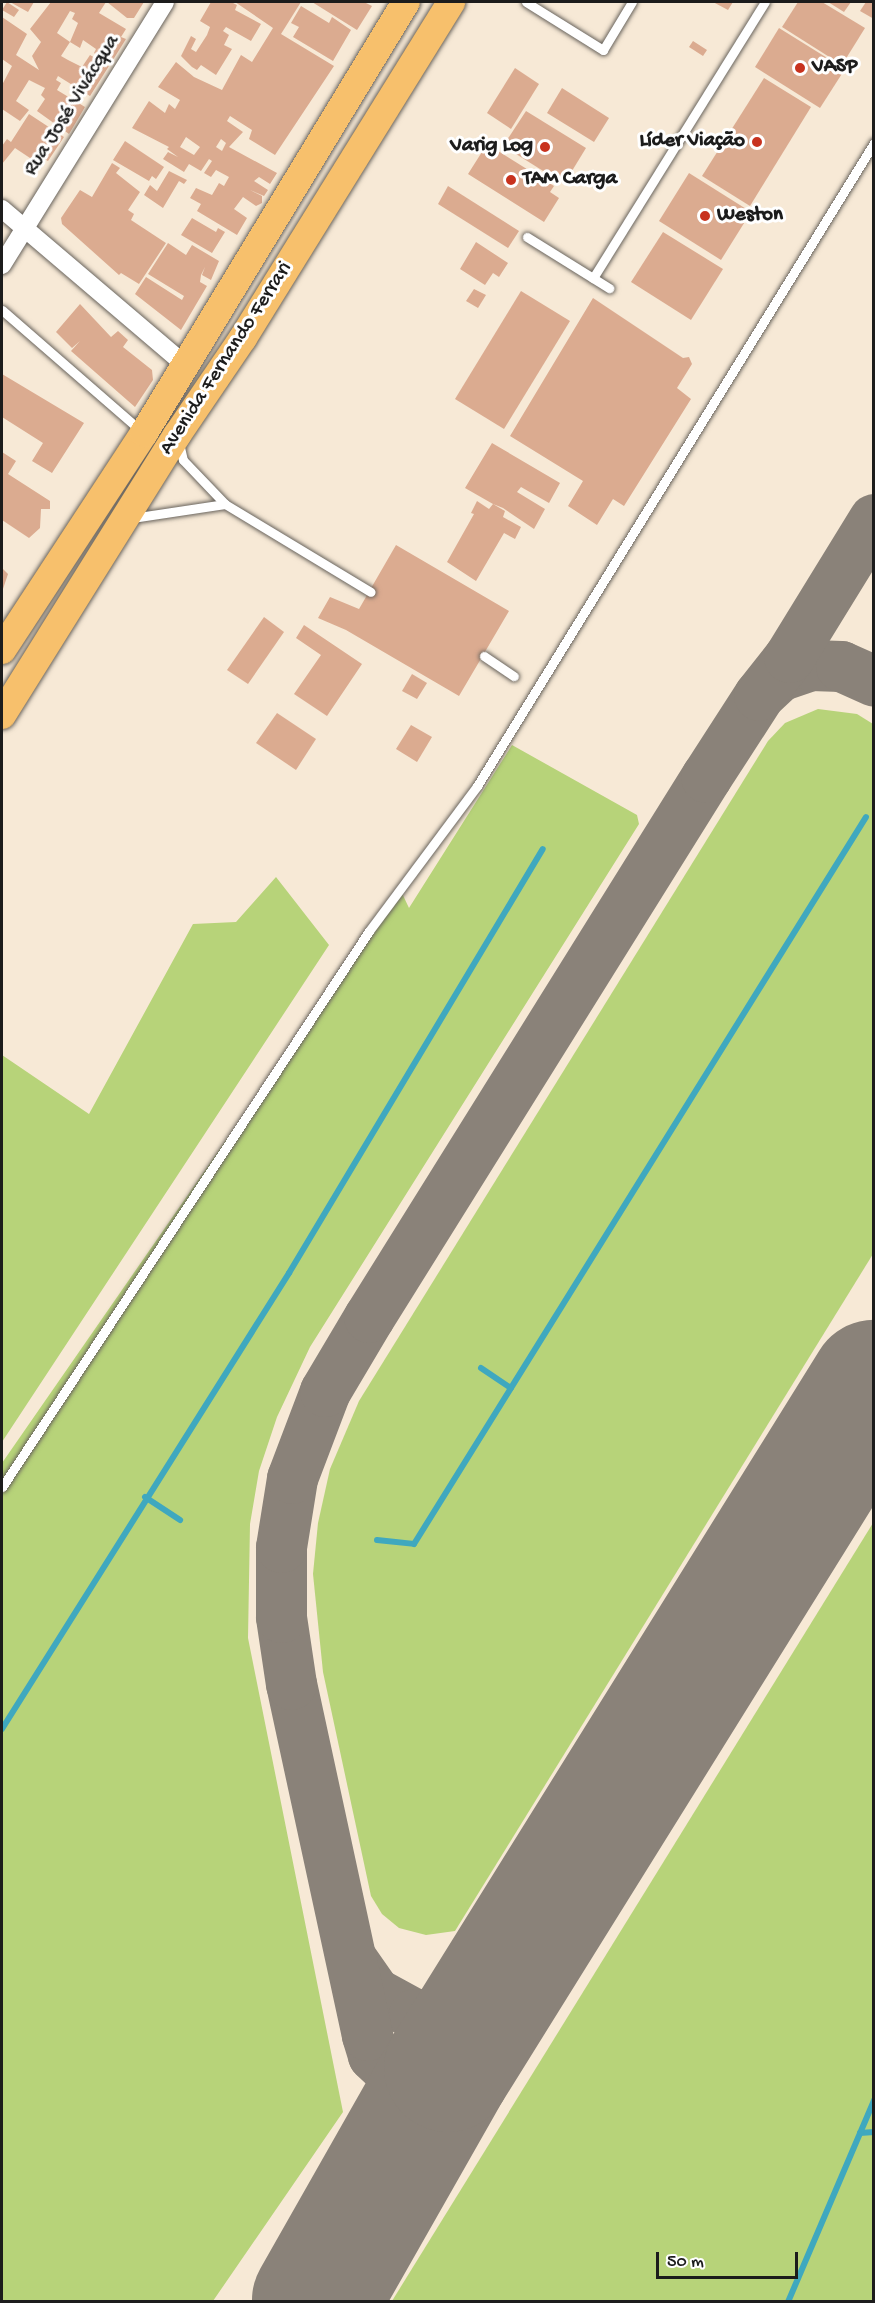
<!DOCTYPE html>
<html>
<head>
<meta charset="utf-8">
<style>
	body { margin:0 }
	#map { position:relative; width:875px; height:2303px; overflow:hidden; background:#f7e9d6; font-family:"Gochi Hand",sans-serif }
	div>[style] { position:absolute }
	.green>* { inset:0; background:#b7d379 }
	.stream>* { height:6px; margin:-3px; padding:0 3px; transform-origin:3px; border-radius:3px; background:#3fa8bf }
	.taxiway>* { height:51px; margin:-25.5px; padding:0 25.5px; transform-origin:25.5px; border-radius:25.5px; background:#8a8279 }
	.runway>* { height:128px; margin:-64px; padding:0 64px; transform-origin:64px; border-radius:64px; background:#8a8279 }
	.building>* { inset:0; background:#dbab90 }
	.roads { filter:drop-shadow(0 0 2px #69645d) drop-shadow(0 0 2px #69645d) }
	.service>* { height:9px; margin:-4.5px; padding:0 4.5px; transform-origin:4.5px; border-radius:4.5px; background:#fff }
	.minor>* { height:18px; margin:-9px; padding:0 9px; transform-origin:9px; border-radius:9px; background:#fff }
	.primary>* { height:28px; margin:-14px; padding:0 14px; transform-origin:14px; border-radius:14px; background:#f7c06c }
	.dots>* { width:16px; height:16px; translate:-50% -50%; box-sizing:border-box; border:3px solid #fff; border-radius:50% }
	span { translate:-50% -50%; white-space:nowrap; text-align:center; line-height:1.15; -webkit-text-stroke:6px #fff; paint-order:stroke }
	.poi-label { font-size:21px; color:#1c1c1c; font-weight:700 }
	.left { translate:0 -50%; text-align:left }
	.right { translate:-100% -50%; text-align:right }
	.street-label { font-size:21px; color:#1c1c1c }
	.frame { position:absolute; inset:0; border:3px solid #1c1c1c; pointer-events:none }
	.scale { position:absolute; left:656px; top:2252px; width:142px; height:27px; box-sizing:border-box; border:3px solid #1c1c1c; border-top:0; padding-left:8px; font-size:18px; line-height:21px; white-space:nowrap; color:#1c1c1c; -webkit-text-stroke:4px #fff; paint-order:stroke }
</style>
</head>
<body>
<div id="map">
	<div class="green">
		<i style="clip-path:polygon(818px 709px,857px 714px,873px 724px,873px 1254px,455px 1931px,426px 1935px,399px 1928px,382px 1914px,371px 1896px,323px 1672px,313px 1574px,318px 1523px,330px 1469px,359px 1401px,768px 741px,785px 723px)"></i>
		<i style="clip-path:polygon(512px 745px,637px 815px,639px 824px,310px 1347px,277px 1417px,259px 1471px,250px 1524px,248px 1638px,343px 2112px,213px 2301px,2px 2302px,2px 1463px,400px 889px,409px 908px)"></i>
		<i style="clip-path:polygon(276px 877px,329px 945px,2px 1442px,2px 1055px,89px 1114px,193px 924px,236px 922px)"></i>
		<i style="clip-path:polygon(873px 1523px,873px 2301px,392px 2301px)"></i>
	</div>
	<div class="stream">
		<i style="left:481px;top:1368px;width:36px;rotate:34deg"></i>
		<i style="left:145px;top:1497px;width:42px;rotate:33.3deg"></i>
		<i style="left:377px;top:1540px;width:37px;rotate:6deg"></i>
		<i style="left:414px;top:1544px;width:856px;rotate:-58.13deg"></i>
		<i style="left:2px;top:1729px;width:539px;rotate:-57.81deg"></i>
		<i style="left:289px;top:1273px;width:494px;rotate:-59.1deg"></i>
		<i style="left:860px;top:2133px;width:14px;rotate:-4deg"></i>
		<i style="left:788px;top:2302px;width:220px;rotate:-66.9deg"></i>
	</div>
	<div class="taxiway">
		<i style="left:763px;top:691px;width:22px;rotate:-43deg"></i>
		<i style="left:779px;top:676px;width:34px;rotate:-19deg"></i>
		<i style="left:811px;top:665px;width:30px;rotate:2deg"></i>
		<i style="left:841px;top:666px;width:36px;rotate:24deg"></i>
		<i style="left:352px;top:1960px;width:39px;rotate:55deg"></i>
		<i style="left:374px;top:1992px;width:46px;rotate:28.8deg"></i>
		<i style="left:414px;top:2014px;width:25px;rotate:2deg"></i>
		<i style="left:439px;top:2015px;width:29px;rotate:-14deg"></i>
		<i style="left:467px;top:2008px;width:48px;rotate:-40deg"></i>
		<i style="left:448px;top:2068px;width:34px;rotate:163deg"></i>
		<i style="left:415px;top:2078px;width:24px;rotate:-168deg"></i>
		<i style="left:392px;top:2073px;width:26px;rotate:-137deg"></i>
		<i style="left:373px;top:2055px;width:21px;rotate:-107deg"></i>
		<i style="left:367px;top:2035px;width:359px;rotate:-102.2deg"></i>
		<i style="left:291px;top:1684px;width:68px;rotate:-98.5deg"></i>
		<i style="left:281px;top:1617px;width:70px;rotate:-90deg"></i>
		<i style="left:281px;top:1547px;width:70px;rotate:-80.9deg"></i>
		<i style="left:292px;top:1478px;width:93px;rotate:-69.2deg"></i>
		<i style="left:325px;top:1391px;width:86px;rotate:-59.3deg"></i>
		<i style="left:369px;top:1317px;width:637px;rotate:-58.03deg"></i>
		<i style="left:706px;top:777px;width:98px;rotate:-57.1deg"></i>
		<i style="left:759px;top:695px;width:48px;rotate:-51.7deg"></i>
		<i style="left:789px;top:657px;width:162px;rotate:-58.4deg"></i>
	</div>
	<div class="runway">
		<i style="left:316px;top:2300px;width:267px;rotate:-60.4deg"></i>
		<i style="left:448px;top:2068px;width:806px;rotate:-58.09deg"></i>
	</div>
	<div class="building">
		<i style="clip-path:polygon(7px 2px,19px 10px,14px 17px,2px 10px)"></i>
		<i style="clip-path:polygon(10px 2px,34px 2px,28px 12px)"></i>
		<i style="clip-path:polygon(51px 2px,106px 2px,99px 13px,126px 29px,121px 37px,126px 39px,111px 63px,94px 53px,96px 49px,83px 40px,80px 48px,70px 42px,78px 23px,72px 19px,75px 13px,70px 11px,57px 33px,70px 42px,61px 56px,68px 60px,82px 67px,90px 55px,109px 66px,90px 96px,58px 76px,56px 80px,61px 83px,57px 90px,85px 107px,69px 134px,37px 111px,45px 99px,41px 95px,45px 88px,29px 80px,16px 101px,29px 110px,20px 121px,2px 109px,2px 85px,12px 66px,2px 59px,2px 17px,27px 34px,16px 55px,39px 70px,32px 56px,41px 42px,30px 29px)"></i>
		<i style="clip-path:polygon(107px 2px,144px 2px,134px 18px,127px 18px)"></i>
		<i style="clip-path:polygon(211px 2px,231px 2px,237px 5px,235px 10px,261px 24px,251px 41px,226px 27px,223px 31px,229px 35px,224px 45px,232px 49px,216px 75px,201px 65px,197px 70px,192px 67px,181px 56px,191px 36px,196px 39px,191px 49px,196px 52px,207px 35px,210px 27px,200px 21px)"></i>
		<i style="clip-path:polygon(evenodd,235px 2px,301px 2px,281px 34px,334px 66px,275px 155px,249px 139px,252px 130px,230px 116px,227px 121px,243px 132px,229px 147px,277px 173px,270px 184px,259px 177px,254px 181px,268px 190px,264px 196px,250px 190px,262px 196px,262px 203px,256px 206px,243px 197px,234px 209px,247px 218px,237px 235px,197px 211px,201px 204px,190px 198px,196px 188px,212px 195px,219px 183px,224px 186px,229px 177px,216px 170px,211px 177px,204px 173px,212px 161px,209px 159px,201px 171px,189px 164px,184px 172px,163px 159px,168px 152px,178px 157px,167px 149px,169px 147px,132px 128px,149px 101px,165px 113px,169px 104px,175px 109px,180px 100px,158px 87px,176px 62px,194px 77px,222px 90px,241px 55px,252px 62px,273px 28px,235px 2px,186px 137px,200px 147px,194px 155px,180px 147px,186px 137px,235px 2px,221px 139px,226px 143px,222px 151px,216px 147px,221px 139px)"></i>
		<i style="clip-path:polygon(312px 2px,364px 2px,372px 6px,357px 30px)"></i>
		<i style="clip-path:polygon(713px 2px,733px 2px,728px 10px)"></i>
		<i style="clip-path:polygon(798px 2px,822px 2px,865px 28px,842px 65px,782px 27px)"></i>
		<i style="clip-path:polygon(828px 2px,851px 2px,844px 12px)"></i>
		<i style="clip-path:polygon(866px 2px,874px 2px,874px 19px,860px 11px)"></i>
		<i style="clip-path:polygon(301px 6px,329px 23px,332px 17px,351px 30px,333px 61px,293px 37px,299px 27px,291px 23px)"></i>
		<i style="clip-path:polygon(779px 28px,845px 69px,820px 108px,755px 67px)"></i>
		<i style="clip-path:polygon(693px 41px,707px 50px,703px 56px,689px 47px)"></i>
		<i style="clip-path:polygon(515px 68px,539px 84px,511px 129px,487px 113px)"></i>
		<i style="clip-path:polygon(764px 78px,811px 107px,750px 206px,702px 176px)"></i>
		<i style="clip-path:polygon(562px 88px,609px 118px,594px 142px,547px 113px)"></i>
		<i style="clip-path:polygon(526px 111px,586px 148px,564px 184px,503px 146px)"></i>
		<i style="clip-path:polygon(29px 114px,64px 137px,48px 161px,37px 155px,30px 158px,15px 148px,2px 164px,2px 146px,7px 139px,11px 142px)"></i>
		<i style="clip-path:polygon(125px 141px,164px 167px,156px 179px,152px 176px,149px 181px,113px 160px)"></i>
		<i style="clip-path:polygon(487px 144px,554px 186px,550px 192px,559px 198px,544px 222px,468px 174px)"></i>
		<i style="clip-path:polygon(112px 163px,120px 168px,116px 173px,140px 192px,128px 210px,134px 214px,131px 220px,166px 243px,139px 284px,121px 273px,119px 275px,62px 224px,61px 218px,80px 190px,92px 197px)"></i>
		<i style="clip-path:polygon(169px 171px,187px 180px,184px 184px,179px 181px,163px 208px,144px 195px,150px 185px,157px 191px)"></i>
		<i style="clip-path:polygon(689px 173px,751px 212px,721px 260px,659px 221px)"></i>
		<i style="clip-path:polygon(448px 186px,519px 231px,508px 248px,438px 204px)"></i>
		<i style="clip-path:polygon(192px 218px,216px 232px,218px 228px,225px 232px,212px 253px,181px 235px)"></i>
		<i style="clip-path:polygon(663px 232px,723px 269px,691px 320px,631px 282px)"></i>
		<i style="clip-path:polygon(476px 242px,508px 263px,499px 277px,493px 273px,485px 285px,460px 269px)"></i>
		<i style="clip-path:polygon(168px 243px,192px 259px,186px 255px,192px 245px,219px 261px,211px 280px,202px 275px,205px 267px,201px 275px,200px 282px,207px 286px,181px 330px,135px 294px,146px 277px,182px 300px,184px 296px,148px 274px)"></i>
		<i style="clip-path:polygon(474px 289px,486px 295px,478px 308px,466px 301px)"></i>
		<i style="clip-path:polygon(521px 291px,570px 321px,504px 429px,455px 399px)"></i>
		<i style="clip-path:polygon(593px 298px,683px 358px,689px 357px,692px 364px,677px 388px,691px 399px,624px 506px,613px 499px,597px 525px,568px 506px,583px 481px,510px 436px)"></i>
		<i style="clip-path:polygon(80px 304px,111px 337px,118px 331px,128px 340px,123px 347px,152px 370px,153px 380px,135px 407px,71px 351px,80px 341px,72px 348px,56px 332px)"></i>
		<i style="clip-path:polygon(2px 374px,84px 423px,52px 473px,32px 461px,43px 443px,2px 417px)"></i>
		<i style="clip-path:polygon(492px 443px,560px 483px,549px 503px,521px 487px,517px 492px,545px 509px,534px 529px,503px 508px,493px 504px,505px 511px,503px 517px,521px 527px,515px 539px,504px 533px,476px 581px,447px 562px,474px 514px,471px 513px,477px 501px,489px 509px,493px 504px,465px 488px)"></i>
		<i style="clip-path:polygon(2px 452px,16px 461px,8px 474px,50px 501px,50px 509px,41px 509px,40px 528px,29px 538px,2px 520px)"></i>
		<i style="clip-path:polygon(396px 545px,509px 611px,459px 696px,346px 630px,318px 618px,330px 597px,359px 609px)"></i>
		<i style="clip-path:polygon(2px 568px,8px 574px,2px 592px)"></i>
		<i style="clip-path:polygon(264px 617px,284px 632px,248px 684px,227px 670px)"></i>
		<i style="clip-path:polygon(304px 625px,362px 664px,327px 716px,294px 694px,321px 655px,296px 638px)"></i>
		<i style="clip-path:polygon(412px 674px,427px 683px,417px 699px,402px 691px)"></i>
		<i style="clip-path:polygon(277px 713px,316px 739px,296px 770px,256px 743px)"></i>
		<i style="clip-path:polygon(411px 725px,432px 737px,417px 762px,396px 749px)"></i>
	</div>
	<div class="roads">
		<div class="service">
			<i style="left:526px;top:2px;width:91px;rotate:31.9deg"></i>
			<i style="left:603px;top:50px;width:56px;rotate:-58.9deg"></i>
			<i style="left:527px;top:237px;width:97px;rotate:31.9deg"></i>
			<i style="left:593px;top:278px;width:325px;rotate:-58.1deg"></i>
			<i style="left:2px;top:310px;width:183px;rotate:41deg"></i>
			<i style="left:179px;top:443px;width:17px;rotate:77deg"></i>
			<i style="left:183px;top:460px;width:61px;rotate:46.3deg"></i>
			<i style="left:225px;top:504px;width:170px;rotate:31.1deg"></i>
			<i style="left:132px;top:518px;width:94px;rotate:-8.6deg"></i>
			<i style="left:484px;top:656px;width:36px;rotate:34deg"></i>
			<i style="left:2px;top:1487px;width:666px;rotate:-56.57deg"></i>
			<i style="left:369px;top:931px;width:181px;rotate:-53.3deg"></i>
			<i style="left:477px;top:786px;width:756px;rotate:-58.31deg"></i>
		</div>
		<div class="minor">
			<i style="left:2px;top:209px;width:240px;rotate:40.4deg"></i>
			<i style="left:2px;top:265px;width:309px;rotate:-58.2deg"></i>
		</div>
		<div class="primary">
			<i style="left:2px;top:650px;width:259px;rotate:-56.8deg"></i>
			<i style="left:144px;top:433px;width:504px;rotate:-58.71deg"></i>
			<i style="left:2px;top:715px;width:330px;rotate:-58deg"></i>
			<i style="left:177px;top:435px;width:117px;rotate:-55.8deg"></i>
			<i style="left:243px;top:338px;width:395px;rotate:-58.2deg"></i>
		</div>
	</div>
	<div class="dots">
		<i style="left:800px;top:68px;background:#c8321e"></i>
		<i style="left:757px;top:142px;background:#c8321e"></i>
		<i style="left:545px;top:147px;background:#c8321e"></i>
		<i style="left:511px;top:180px;background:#c8321e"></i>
		<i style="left:705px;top:216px;background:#c8321e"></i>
	</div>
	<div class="poi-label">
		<span class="left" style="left:812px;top:68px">VASP</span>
		<span class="right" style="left:745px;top:142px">Líder Viação</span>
		<span class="right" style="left:533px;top:147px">Varig Log</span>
		<span class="left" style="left:523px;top:180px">TAM Carga</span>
		<span class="left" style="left:717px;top:216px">Weston</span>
	</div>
	<div class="street-label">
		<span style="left:73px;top:106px;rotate:-58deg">Rua José Vivácqua</span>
		<span style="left:227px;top:359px;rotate:-57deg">Avenida Fernando Ferrari</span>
	</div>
	<div class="frame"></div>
	<div class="scale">50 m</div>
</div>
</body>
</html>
